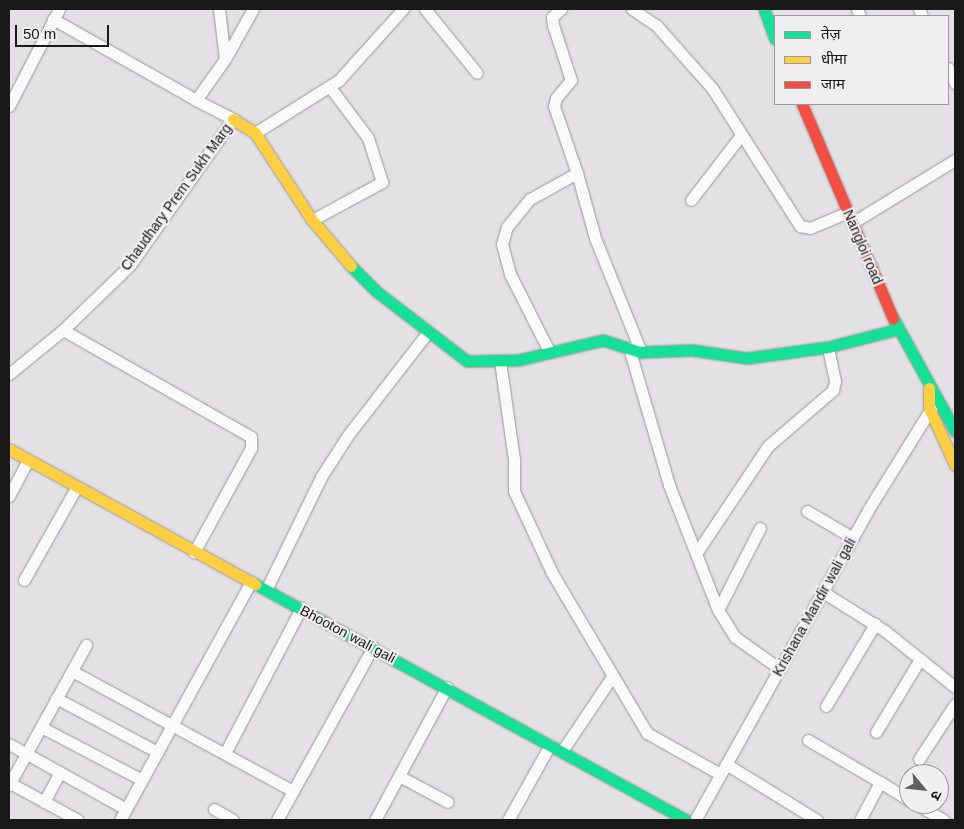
<!DOCTYPE html>
<html>
<head>
<meta charset="utf-8">
<style>
	body { margin:0 }
	#map { position:relative; width:964px; height:829px; overflow:hidden; background:#e3e1e4; font-family:Helvetica,"Noto Sans Devanagari",sans-serif }
	div>[style] { position:absolute }
	.roads { filter:drop-shadow(0 0 1px #989799) drop-shadow(0 0 1px #989799) }
	.street>* { height:11px; margin:-5.5px; padding:0 5.5px; transform-origin:5.5px; border-radius:5.5px; background:#fbfafb }
	.fast>* { height:11px; margin:-5.5px; padding:0 5.5px; transform-origin:5.5px; border-radius:5.5px; background:#16e098 }
	.slow>* { height:11px; margin:-5.5px; padding:0 5.5px; transform-origin:5.5px; border-radius:5.5px; background:#ffcf43 }
	.jam>* { height:11px; margin:-5.5px; padding:0 5.5px; transform-origin:5.5px; border-radius:5.5px; background:#f24e42 }
	span { translate:-50% -50%; white-space:nowrap; text-align:center; line-height:1.15; -webkit-text-stroke:4.5px #f1eef2; paint-order:stroke }
	.street-label { font-size:14px; color:#1a191a }
	.frame { position:absolute; inset:0; border:10px solid #1a191a; pointer-events:none }
	.legend { position:absolute; left:774px; top:15px; width:175px; height:90px; box-sizing:border-box; background:#f1eef2; border:1px solid #9b999c; margin:0; padding:6px 9px; list-style:none; font-size:15px; color:#1a191a }
	.legend li { display:flex; align-items:center; gap:10px; height:25px }
	.legend b { width:25px; border:1px solid #9b999c }
	.north { position:absolute; left:899px; top:764px; width:50px; height:50px; box-sizing:border-box; background:#f1eef2; border:1px solid #9b999c; border-radius:50%; rotate:118deg; font-size:14px; font-weight:700; line-height:20px; text-align:center; color:#1a191a }
	.north::after { content:''; display:block; margin:auto; width:18px; height:22px; background:#605f61; clip-path:polygon(50% 0,100% 100%,50% 72%,0 100%) }
	.scale { position:absolute; left:15px; top:25px; width:94px; height:22px; box-sizing:border-box; border:2px solid #1a191a; border-top:0; padding-left:6px; font-size:15px; line-height:18px; white-space:nowrap; color:#1a191a; -webkit-text-stroke:4px #f1eef2; paint-order:stroke }
</style>
</head>
<body>
<div id="map">
	<div class="roads">
		<div class="street">
			<i style="left:219px;top:9px;width:50px;rotate:83.2deg"></i>
			<i style="left:425px;top:9px;width:82px;rotate:50.9deg"></i>
			<i style="left:561px;top:9px;width:12px;rotate:138deg"></i>
			<i style="left:552px;top:17px;width:8px;rotate:83deg"></i>
			<i style="left:553px;top:25px;width:58px;rotate:71.9deg"></i>
			<i style="left:571px;top:80px;width:23px;rotate:130deg"></i>
			<i style="left:556px;top:98px;width:8px;rotate:104deg"></i>
			<i style="left:554px;top:106px;width:71px;rotate:71.1deg"></i>
			<i style="left:632px;top:9px;width:29px;rotate:34deg"></i>
			<i style="left:656px;top:25px;width:84px;rotate:48.4deg"></i>
			<i style="left:712px;top:88px;width:164px;rotate:57.5deg"></i>
			<i style="left:800px;top:226px;width:10px;rotate:11deg"></i>
			<i style="left:810px;top:228px;width:41px;rotate:-22.8deg"></i>
			<i style="left:857px;top:9px;width:8px;rotate:67deg"></i>
			<i style="left:919px;top:9px;width:8px;rotate:67deg"></i>
			<i style="left:53px;top:19px;width:164px;rotate:29.5deg"></i>
			<i style="left:948px;top:68px;width:17px;rotate:65deg"></i>
			<i style="left:9px;top:106px;width:109px;rotate:-62.7deg"></i>
			<i style="left:255px;top:133px;width:99px;rotate:-32.2deg"></i>
			<i style="left:339px;top:80px;width:96px;rotate:-48deg"></i>
			<i style="left:691px;top:200px;width:82px;rotate:-52.4deg"></i>
			<i style="left:312px;top:220px;width:80px;rotate:-28.5deg"></i>
			<i style="left:382px;top:182px;width:46px;rotate:-107.7deg"></i>
			<i style="left:368px;top:138px;width:64px;rotate:-126.7deg"></i>
			<i style="left:852px;top:223px;width:121px;rotate:-31.5deg"></i>
			<i style="left:63px;top:330px;width:216px;rotate:29.6deg"></i>
			<i style="left:251px;top:437px;width:11px;rotate:90deg"></i>
			<i style="left:251px;top:448px;width:119px;rotate:118.7deg"></i>
			<i style="left:629px;top:348px;width:143px;rotate:73.7deg"></i>
			<i style="left:669px;top:485px;width:134px;rotate:68.6deg"></i>
			<i style="left:718px;top:610px;width:32px;rotate:58deg"></i>
			<i style="left:735px;top:637px;width:55px;rotate:35.4deg"></i>
			<i style="left:549px;top:351px;width:86px;rotate:-116.9deg"></i>
			<i style="left:510px;top:274px;width:31px;rotate:-105deg"></i>
			<i style="left:502px;top:244px;width:18px;rotate:-74deg"></i>
			<i style="left:507px;top:227px;width:36px;rotate:-51deg"></i>
			<i style="left:530px;top:199px;width:54px;rotate:-29deg"></i>
			<i style="left:577px;top:173px;width:67px;rotate:74.5deg"></i>
			<i style="left:595px;top:238px;width:123px;rotate:68deg"></i>
			<i style="left:500px;top:361px;width:99px;rotate:81.9deg"></i>
			<i style="left:514px;top:459px;width:32px;rotate:90deg"></i>
			<i style="left:514px;top:491px;width:90px;rotate:65.1deg"></i>
			<i style="left:552px;top:573px;width:186px;rotate:59.3deg"></i>
			<i style="left:647px;top:733px;width:84px;rotate:29.3deg"></i>
			<i style="left:9px;top:374px;width:70px;rotate:-39.2deg"></i>
			<i style="left:63px;top:330px;width:93px;rotate:-44.1deg"></i>
			<i style="left:130px;top:265px;width:179px;rotate:-54.8deg"></i>
			<i style="left:233px;top:119px;width:42px;rotate:-152.8deg"></i>
			<i style="left:196px;top:100px;width:50px;rotate:-54.7deg"></i>
			<i style="left:225px;top:59px;width:57px;rotate:-60.8deg"></i>
			<i style="left:9px;top:496px;width:41px;rotate:-62.2deg"></i>
			<i style="left:807px;top:511px;width:53px;rotate:30.4deg"></i>
			<i style="left:697px;top:552px;width:128px;rotate:-56.2deg"></i>
			<i style="left:768px;top:446px;width:86px;rotate:-40.7deg"></i>
			<i style="left:833px;top:390px;width:9px;rotate:-77deg"></i>
			<i style="left:835px;top:381px;width:35px;rotate:-102deg"></i>
			<i style="left:24px;top:580px;width:106px;rotate:-60.5deg"></i>
			<i style="left:266px;top:590px;width:126px;rotate:-64deg"></i>
			<i style="left:321px;top:477px;width:50px;rotate:-57.3deg"></i>
			<i style="left:348px;top:435px;width:130px;rotate:-52.2deg"></i>
			<i style="left:823px;top:592px;width:73px;rotate:32.2deg"></i>
			<i style="left:885px;top:631px;width:90px;rotate:38.7deg"></i>
			<i style="left:718px;top:610px;width:92px;rotate:-62.9deg"></i>
			<i style="left:72px;top:671px;width:251px;rotate:28.5deg"></i>
			<i style="left:56px;top:698px;width:115px;rotate:28.1deg"></i>
			<i style="left:826px;top:706px;width:96px;rotate:-59.1deg"></i>
			<i style="left:41px;top:727px;width:114px;rotate:27.7deg"></i>
			<i style="left:876px;top:732px;width:85px;rotate:-58.9deg"></i>
			<i style="left:808px;top:740px;width:83px;rotate:30.3deg"></i>
			<i style="left:9px;top:744px;width:134px;rotate:29.1deg"></i>
			<i style="left:562px;top:751px;width:88px;rotate:-56.1deg"></i>
			<i style="left:225px;top:753px;width:164px;rotate:-62.3deg"></i>
			<i style="left:919px;top:759px;width:66px;rotate:-56.8deg"></i>
			<i style="left:726px;top:764px;width:107px;rotate:31.6deg"></i>
			<i style="left:399px;top:776px;width:55px;rotate:28deg"></i>
			<i style="left:10px;top:783px;width:77px;rotate:28.6deg"></i>
			<i style="left:9px;top:785px;width:160px;rotate:-61.2deg"></i>
			<i style="left:44px;top:802px;width:34px;rotate:-62deg"></i>
			<i style="left:916px;top:804px;width:32px;rotate:30deg"></i>
			<i style="left:214px;top:809px;width:22px;rotate:30deg"></i>
			<i style="left:120px;top:820px;width:272px;rotate:-61.2deg"></i>
			<i style="left:277px;top:820px;width:198px;rotate:-61deg"></i>
			<i style="left:375px;top:820px;width:151px;rotate:-61.6deg"></i>
			<i style="left:508px;top:820px;width:86px;rotate:-60.8deg"></i>
			<i style="left:695px;top:820px;width:355px;rotate:-60.8deg"></i>
			<i style="left:868px;top:510px;width:123px;rotate:-58.2deg"></i>
			<i style="left:860px;top:820px;width:43px;rotate:-62.2deg"></i>
			<i style="left:880px;top:782px;width:34px;rotate:32deg"></i>
		</div>
		<div class="fast">
			<i style="left:764px;top:9px;width:32px;rotate:70deg"></i>
			<i style="left:351px;top:266px;width:35px;rotate:45deg"></i>
			<i style="left:376px;top:291px;width:115px;rotate:37.6deg"></i>
			<i style="left:467px;top:361px;width:51px;rotate:-1.1deg"></i>
			<i style="left:518px;top:360px;width:87px;rotate:-13.2deg"></i>
			<i style="left:603px;top:340px;width:40px;rotate:18deg"></i>
			<i style="left:641px;top:352px;width:51px;rotate:-2.2deg"></i>
			<i style="left:692px;top:350px;width:56px;rotate:8.3deg"></i>
			<i style="left:747px;top:358px;width:82px;rotate:-7.7deg"></i>
			<i style="left:828px;top:347px;width:72px;rotate:-14.4deg"></i>
			<i style="left:893px;top:318px;width:129px;rotate:61.2deg"></i>
			<i style="left:255px;top:584px;width:491px;rotate:28.7deg"></i>
		</div>
		<div class="slow">
			<i style="left:233px;top:119px;width:26px;rotate:32deg"></i>
			<i style="left:255px;top:133px;width:104px;rotate:56.8deg"></i>
			<i style="left:312px;top:220px;width:60px;rotate:49.7deg"></i>
			<i style="left:929px;top:388px;width:20px;rotate:90deg"></i>
			<i style="left:929px;top:408px;width:63px;rotate:65.5deg"></i>
			<i style="left:9px;top:449px;width:281px;rotate:28.8deg"></i>
		</div>
		<div class="jam">
			<i style="left:802px;top:104px;width:233px;rotate:67deg"></i>
		</div>
	</div>
	<div class="street-label">
		<span style="left:176px;top:197px;rotate:-54deg">Chaudhary Prem Sukh Marg</span>
		<span style="left:863px;top:247px;rotate:67deg">Nangloi road</span>
		<span style="left:814px;top:607px;rotate:-61deg">Krishana Mandir wali gali</span>
		<span style="left:348px;top:634px;rotate:28deg">Bhooton wali gali</span>
	</div>
	<div class="frame"></div>
	<ul class="legend">
	<li><b style="height:6px;background:#16e098"></b>तेज़</li>
	<li><b style="height:6px;background:#ffcf43"></b>धीमा</li>
	<li><b style="height:6px;background:#f24e42"></b>जाम</li>
	</ul>
	<div class="north">उ</div>
	<div class="scale">50 m</div>
</div>
</body>
</html>
